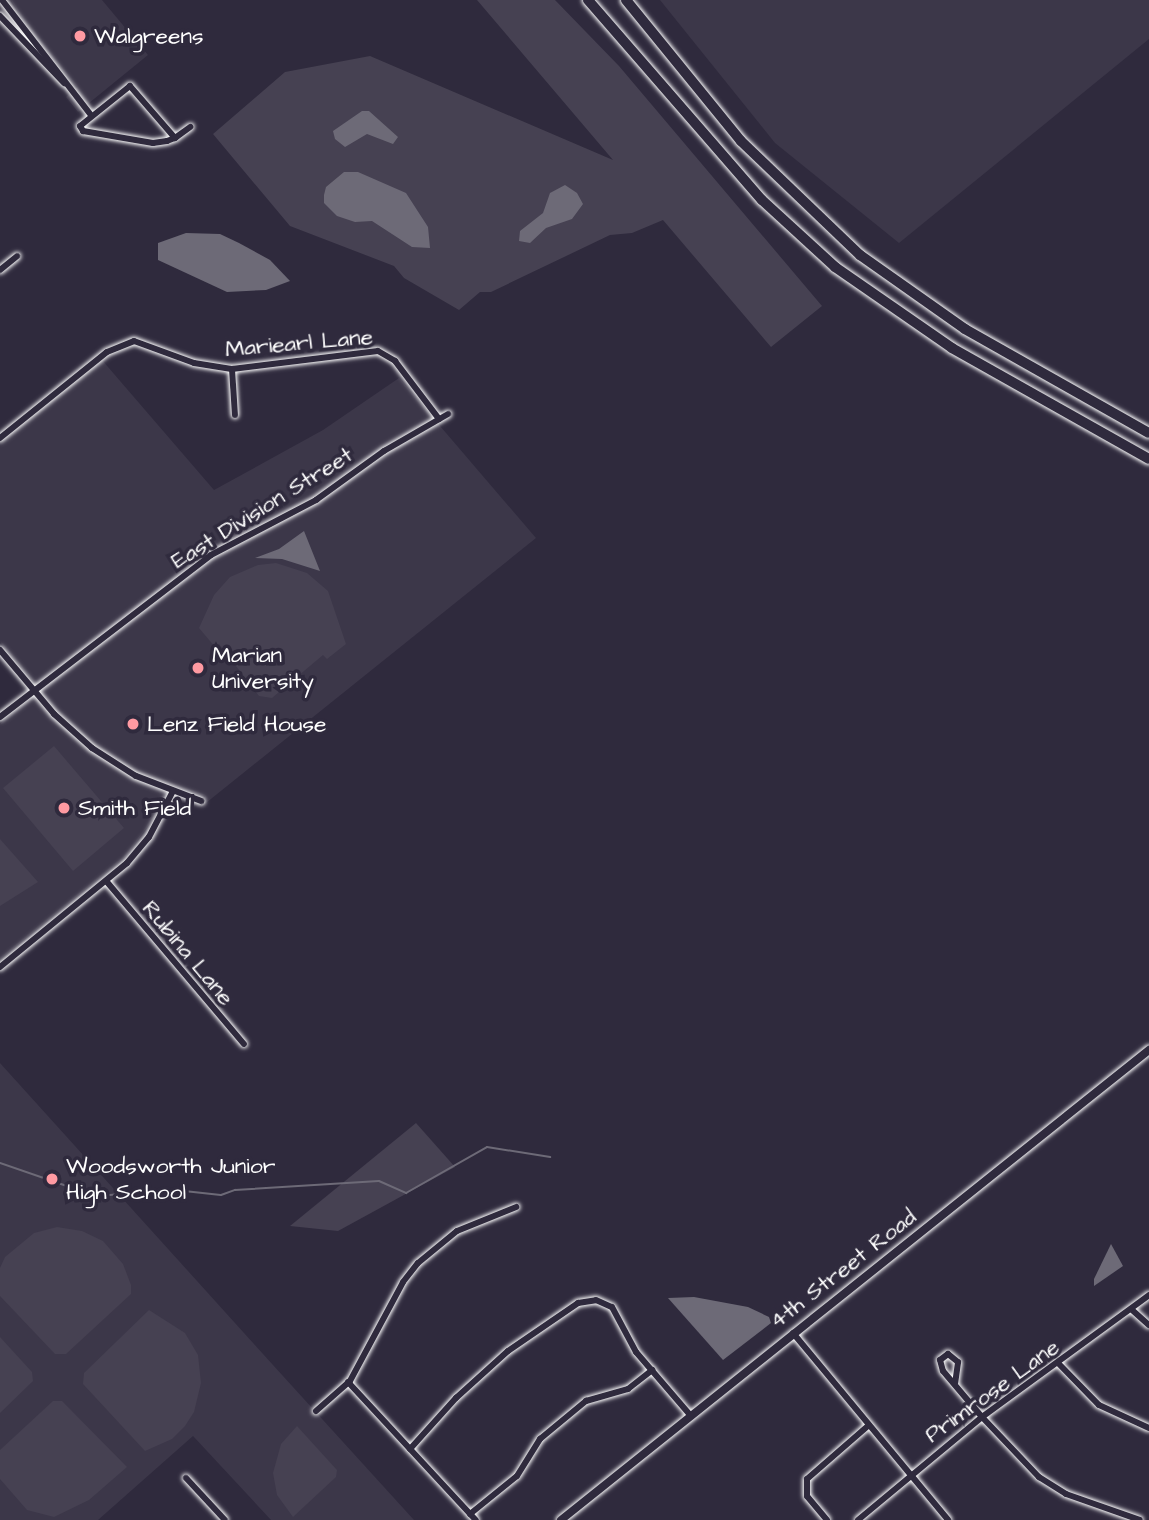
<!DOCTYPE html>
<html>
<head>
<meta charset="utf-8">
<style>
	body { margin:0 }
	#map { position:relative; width:1149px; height:1520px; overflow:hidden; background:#2f2a3d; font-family:"Architects Daughter",sans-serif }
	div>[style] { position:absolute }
	.built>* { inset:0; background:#3c3749 }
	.green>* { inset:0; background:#464152 }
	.water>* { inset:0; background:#6d6a77 }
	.stream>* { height:2px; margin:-1px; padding:0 1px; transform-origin:1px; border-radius:1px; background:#6d6a77 }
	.roads { filter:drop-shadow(0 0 2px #fff) drop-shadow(0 0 2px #fff) }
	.minor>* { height:6px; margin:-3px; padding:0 3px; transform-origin:3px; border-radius:3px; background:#2f2a3d }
	.tertiary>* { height:8px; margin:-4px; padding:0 4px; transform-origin:4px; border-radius:4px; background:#2f2a3d }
	.trunk>* { height:10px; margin:-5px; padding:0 5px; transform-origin:5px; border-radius:5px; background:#2f2a3d }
	.dots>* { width:19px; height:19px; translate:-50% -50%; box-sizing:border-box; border:4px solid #2f2a3d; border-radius:50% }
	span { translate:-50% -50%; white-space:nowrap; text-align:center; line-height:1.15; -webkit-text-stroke:7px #2f2a3d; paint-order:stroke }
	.poi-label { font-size:23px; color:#fff }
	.left { translate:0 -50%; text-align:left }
	.street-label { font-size:23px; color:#fff }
</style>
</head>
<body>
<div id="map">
	<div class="built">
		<i style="clip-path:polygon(11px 0,102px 0,148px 55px,78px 112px,66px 97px,77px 87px,33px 35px)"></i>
		<i style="clip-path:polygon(660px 0,1149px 0,1149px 39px,899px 243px,775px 143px)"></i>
		<i style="clip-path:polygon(102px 360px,214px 490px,323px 430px,399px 378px,536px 538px,201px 807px,205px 796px,169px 784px,155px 816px,126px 856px,0 959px,0 724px,41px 690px,0 642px,0 441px)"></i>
		<i style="clip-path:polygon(0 1063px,273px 1365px,414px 1520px,271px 1520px,193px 1436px,98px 1520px,0 1520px)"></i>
	</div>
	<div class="green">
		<i style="clip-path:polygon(477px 0,555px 0,619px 66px,822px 306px,771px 347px,663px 220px,632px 233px,610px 235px,491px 292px,480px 292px,459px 310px,404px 278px,394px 266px,290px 226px,213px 134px,285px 72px,370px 56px,613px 160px)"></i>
		<i style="clip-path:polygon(276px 563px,307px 573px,328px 591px,346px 644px,327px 659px,323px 655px,272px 698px,259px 696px,219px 644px,215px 647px,199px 628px,214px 595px,230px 577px,258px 565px)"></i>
		<i style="clip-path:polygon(54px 746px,124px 828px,73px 871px,3px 788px)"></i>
		<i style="clip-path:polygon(0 839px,38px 882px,0 906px)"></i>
		<i style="clip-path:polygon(416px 1123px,455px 1167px,338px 1231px,290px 1226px)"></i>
		<i style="clip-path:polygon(57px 1227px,82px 1231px,103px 1241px,123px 1264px,131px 1285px,131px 1294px,66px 1354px,55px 1354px,0 1296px,0 1268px,5px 1257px,34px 1233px)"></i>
		<i style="clip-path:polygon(149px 1310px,185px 1333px,198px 1355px,201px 1383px,194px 1412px,185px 1426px,172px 1439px,145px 1451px,83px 1384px,84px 1373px)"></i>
		<i style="clip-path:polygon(0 1337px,32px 1372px,33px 1381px,0 1413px)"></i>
		<i style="clip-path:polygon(53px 1401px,62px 1401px,127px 1467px,89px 1500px,54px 1517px,27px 1510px,0 1479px,0 1450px)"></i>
		<i style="clip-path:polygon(297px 1426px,337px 1470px,336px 1477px,293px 1517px,277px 1495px,273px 1473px,281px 1444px)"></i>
	</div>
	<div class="water">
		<i style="clip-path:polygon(362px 111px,369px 111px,398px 137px,393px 144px,367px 134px,345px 147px,335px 139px,333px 131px)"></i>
		<i style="clip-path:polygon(344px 172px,358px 172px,406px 193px,428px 227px,430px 248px,412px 247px,372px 221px,355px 222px,337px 216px,324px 203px,324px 195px,326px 187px)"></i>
		<i style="clip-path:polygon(565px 185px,577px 193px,583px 204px,572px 219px,546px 228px,530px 243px,519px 241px,520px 231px,543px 213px,550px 193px)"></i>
		<i style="clip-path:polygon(186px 233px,220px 234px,239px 243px,270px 260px,290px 281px,266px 290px,227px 292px,158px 260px,158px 243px)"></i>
		<i style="clip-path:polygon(304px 531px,320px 571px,282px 559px,255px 558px,279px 549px)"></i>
		<i style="clip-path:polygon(1111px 1244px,1123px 1266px,1094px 1286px,1094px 1279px)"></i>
		<i style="clip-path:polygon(694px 1297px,748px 1307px,769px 1317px,771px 1323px,723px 1360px,668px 1298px)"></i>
	</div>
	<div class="stream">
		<i style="left:0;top:1163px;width:102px;rotate:19deg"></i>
		<i style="left:96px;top:1196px;width:79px;rotate:-4.3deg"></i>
		<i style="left:175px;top:1190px;width:46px;rotate:6.2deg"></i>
		<i style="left:221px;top:1195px;width:15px;rotate:-20deg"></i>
		<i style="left:235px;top:1190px;width:144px;rotate:-3.6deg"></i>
		<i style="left:379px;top:1181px;width:30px;rotate:24deg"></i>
		<i style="left:406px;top:1193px;width:93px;rotate:-29.6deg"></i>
		<i style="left:487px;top:1147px;width:64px;rotate:9deg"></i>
	</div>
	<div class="roads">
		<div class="minor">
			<i style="left:2px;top:0;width:144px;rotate:52.3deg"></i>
			<i style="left:0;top:16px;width:93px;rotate:46.3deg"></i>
			<i style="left:175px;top:138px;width:69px;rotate:-130.9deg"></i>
			<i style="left:130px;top:86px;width:64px;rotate:141.3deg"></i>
			<i style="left:80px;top:126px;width:6px;rotate:59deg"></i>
			<i style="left:83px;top:131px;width:71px;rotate:9.7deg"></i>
			<i style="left:153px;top:143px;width:14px;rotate:-8deg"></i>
			<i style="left:167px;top:141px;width:9px;rotate:-21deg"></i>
			<i style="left:175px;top:138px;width:19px;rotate:-36deg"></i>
			<i style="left:0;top:270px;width:22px;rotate:-39deg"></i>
			<i style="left:232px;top:369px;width:46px;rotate:86.3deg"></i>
			<i style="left:0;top:438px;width:137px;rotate:-38.8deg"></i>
			<i style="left:107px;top:352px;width:29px;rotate:-22deg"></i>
			<i style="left:134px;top:341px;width:64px;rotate:20.1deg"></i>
			<i style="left:194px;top:363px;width:38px;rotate:9deg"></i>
			<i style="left:232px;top:369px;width:147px;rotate:-7deg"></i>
			<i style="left:378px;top:351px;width:20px;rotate:30deg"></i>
			<i style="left:395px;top:361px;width:73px;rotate:52.8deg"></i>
			<i style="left:0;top:650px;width:84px;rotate:49.8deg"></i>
			<i style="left:54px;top:714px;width:51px;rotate:41.8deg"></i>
			<i style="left:92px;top:748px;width:52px;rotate:32.5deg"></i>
			<i style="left:136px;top:776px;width:70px;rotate:21deg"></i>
			<i style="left:0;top:717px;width:266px;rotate:-37.5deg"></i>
			<i style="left:211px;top:555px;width:119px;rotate:-27.6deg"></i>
			<i style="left:316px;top:500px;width:84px;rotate:-35.8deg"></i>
			<i style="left:384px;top:451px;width:74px;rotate:-30deg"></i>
			<i style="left:107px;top:882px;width:212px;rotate:49.8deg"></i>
			<i style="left:0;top:967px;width:164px;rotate:-39.3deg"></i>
			<i style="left:127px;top:863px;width:34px;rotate:-50deg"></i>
			<i style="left:149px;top:837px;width:52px;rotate:-62.4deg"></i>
			<i style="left:1131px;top:1309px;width:24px;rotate:42deg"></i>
			<i style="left:793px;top:1333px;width:243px;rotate:50.3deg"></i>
			<i style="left:1059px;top:1364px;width:57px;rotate:45.7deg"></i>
			<i style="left:1099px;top:1405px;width:55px;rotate:24.7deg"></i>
			<i style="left:348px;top:1382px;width:188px;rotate:47.2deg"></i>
			<i style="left:955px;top:1384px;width:22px;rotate:-82deg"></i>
			<i style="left:958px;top:1362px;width:13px;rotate:-141deg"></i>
			<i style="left:948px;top:1354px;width:10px;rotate:143deg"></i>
			<i style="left:940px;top:1360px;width:11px;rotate:75deg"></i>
			<i style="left:943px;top:1371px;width:60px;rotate:49.7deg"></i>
			<i style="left:982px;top:1417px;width:83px;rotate:46.5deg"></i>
			<i style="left:1039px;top:1477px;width:32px;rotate:32deg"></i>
			<i style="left:1066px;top:1494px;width:78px;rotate:19.4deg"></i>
			<i style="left:316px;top:1411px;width:45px;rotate:-41.4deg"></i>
			<i style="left:350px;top:1381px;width:112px;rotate:-61.8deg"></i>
			<i style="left:403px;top:1282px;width:24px;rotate:-52deg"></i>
			<i style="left:418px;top:1263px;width:50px;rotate:-39.4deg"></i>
			<i style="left:457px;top:1231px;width:64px;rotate:-22.1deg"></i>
			<i style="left:410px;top:1449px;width:69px;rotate:-48deg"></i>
			<i style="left:456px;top:1398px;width:70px;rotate:-42.1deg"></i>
			<i style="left:508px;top:1351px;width:85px;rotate:-34.4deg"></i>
			<i style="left:578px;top:1303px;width:18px;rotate:-9deg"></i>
			<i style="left:596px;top:1300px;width:17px;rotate:24deg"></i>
			<i style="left:612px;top:1307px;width:51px;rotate:61.9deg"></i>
			<i style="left:636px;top:1352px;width:84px;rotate:49.3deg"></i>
			<i style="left:186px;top:1478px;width:57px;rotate:47.1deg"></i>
			<i style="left:470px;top:1514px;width:60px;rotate:-39deg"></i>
			<i style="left:517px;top:1476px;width:44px;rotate:-58.1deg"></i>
			<i style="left:540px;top:1439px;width:60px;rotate:-39.6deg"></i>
			<i style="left:586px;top:1401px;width:44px;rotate:-15.9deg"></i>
			<i style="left:628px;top:1389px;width:31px;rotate:-38deg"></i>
			<i style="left:827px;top:1520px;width:31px;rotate:-130deg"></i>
			<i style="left:807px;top:1496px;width:17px;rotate:-90deg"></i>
			<i style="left:807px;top:1479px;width:81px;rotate:-41deg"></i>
			<i style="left:858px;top:1520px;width:161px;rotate:-39.7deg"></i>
			<i style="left:982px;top:1417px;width:207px;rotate:-36.1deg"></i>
		</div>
		<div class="tertiary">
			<i style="left:561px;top:1520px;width:753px;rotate:-38.64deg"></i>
		</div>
		<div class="trunk">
			<i style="left:588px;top:0;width:265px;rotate:49deg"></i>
			<i style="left:762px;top:200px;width:99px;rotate:42.5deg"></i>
			<i style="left:835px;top:267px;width:142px;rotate:34.7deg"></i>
			<i style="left:952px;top:348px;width:226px;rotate:29.4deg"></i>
			<i style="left:626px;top:0;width:182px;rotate:50.8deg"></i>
			<i style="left:741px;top:141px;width:165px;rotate:43.8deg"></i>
			<i style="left:860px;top:255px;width:128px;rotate:35.2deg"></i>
			<i style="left:965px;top:329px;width:211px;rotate:29.5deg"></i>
		</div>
	</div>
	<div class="dots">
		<i style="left:80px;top:36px;background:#ff9aa2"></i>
		<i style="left:198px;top:668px;background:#ff9aa2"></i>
		<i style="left:133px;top:724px;background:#ff9aa2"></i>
		<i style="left:64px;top:808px;background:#ff9aa2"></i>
		<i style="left:52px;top:1179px;background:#ff9aa2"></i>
	</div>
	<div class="poi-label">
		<span class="left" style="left:94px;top:36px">Walgreens</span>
		<span class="left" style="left:212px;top:668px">Marian<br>University</span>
		<span class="left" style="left:147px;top:724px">Lenz Field House</span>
		<span class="left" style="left:78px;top:808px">Smith Field</span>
		<span class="left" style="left:66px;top:1179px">Woodsworth Junior<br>High School</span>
	</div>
	<div class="street-label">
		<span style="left:299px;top:343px;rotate:-5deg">Mariearl Lane</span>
		<span style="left:262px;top:508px;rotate:-32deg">East Division Street</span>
		<span style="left:188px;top:953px;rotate:50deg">Rubina Lane</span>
		<span style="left:843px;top:1269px;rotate:-38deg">4th Street Road</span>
		<span style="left:992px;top:1391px;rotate:-36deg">Primrose Lane</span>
	</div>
</div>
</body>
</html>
